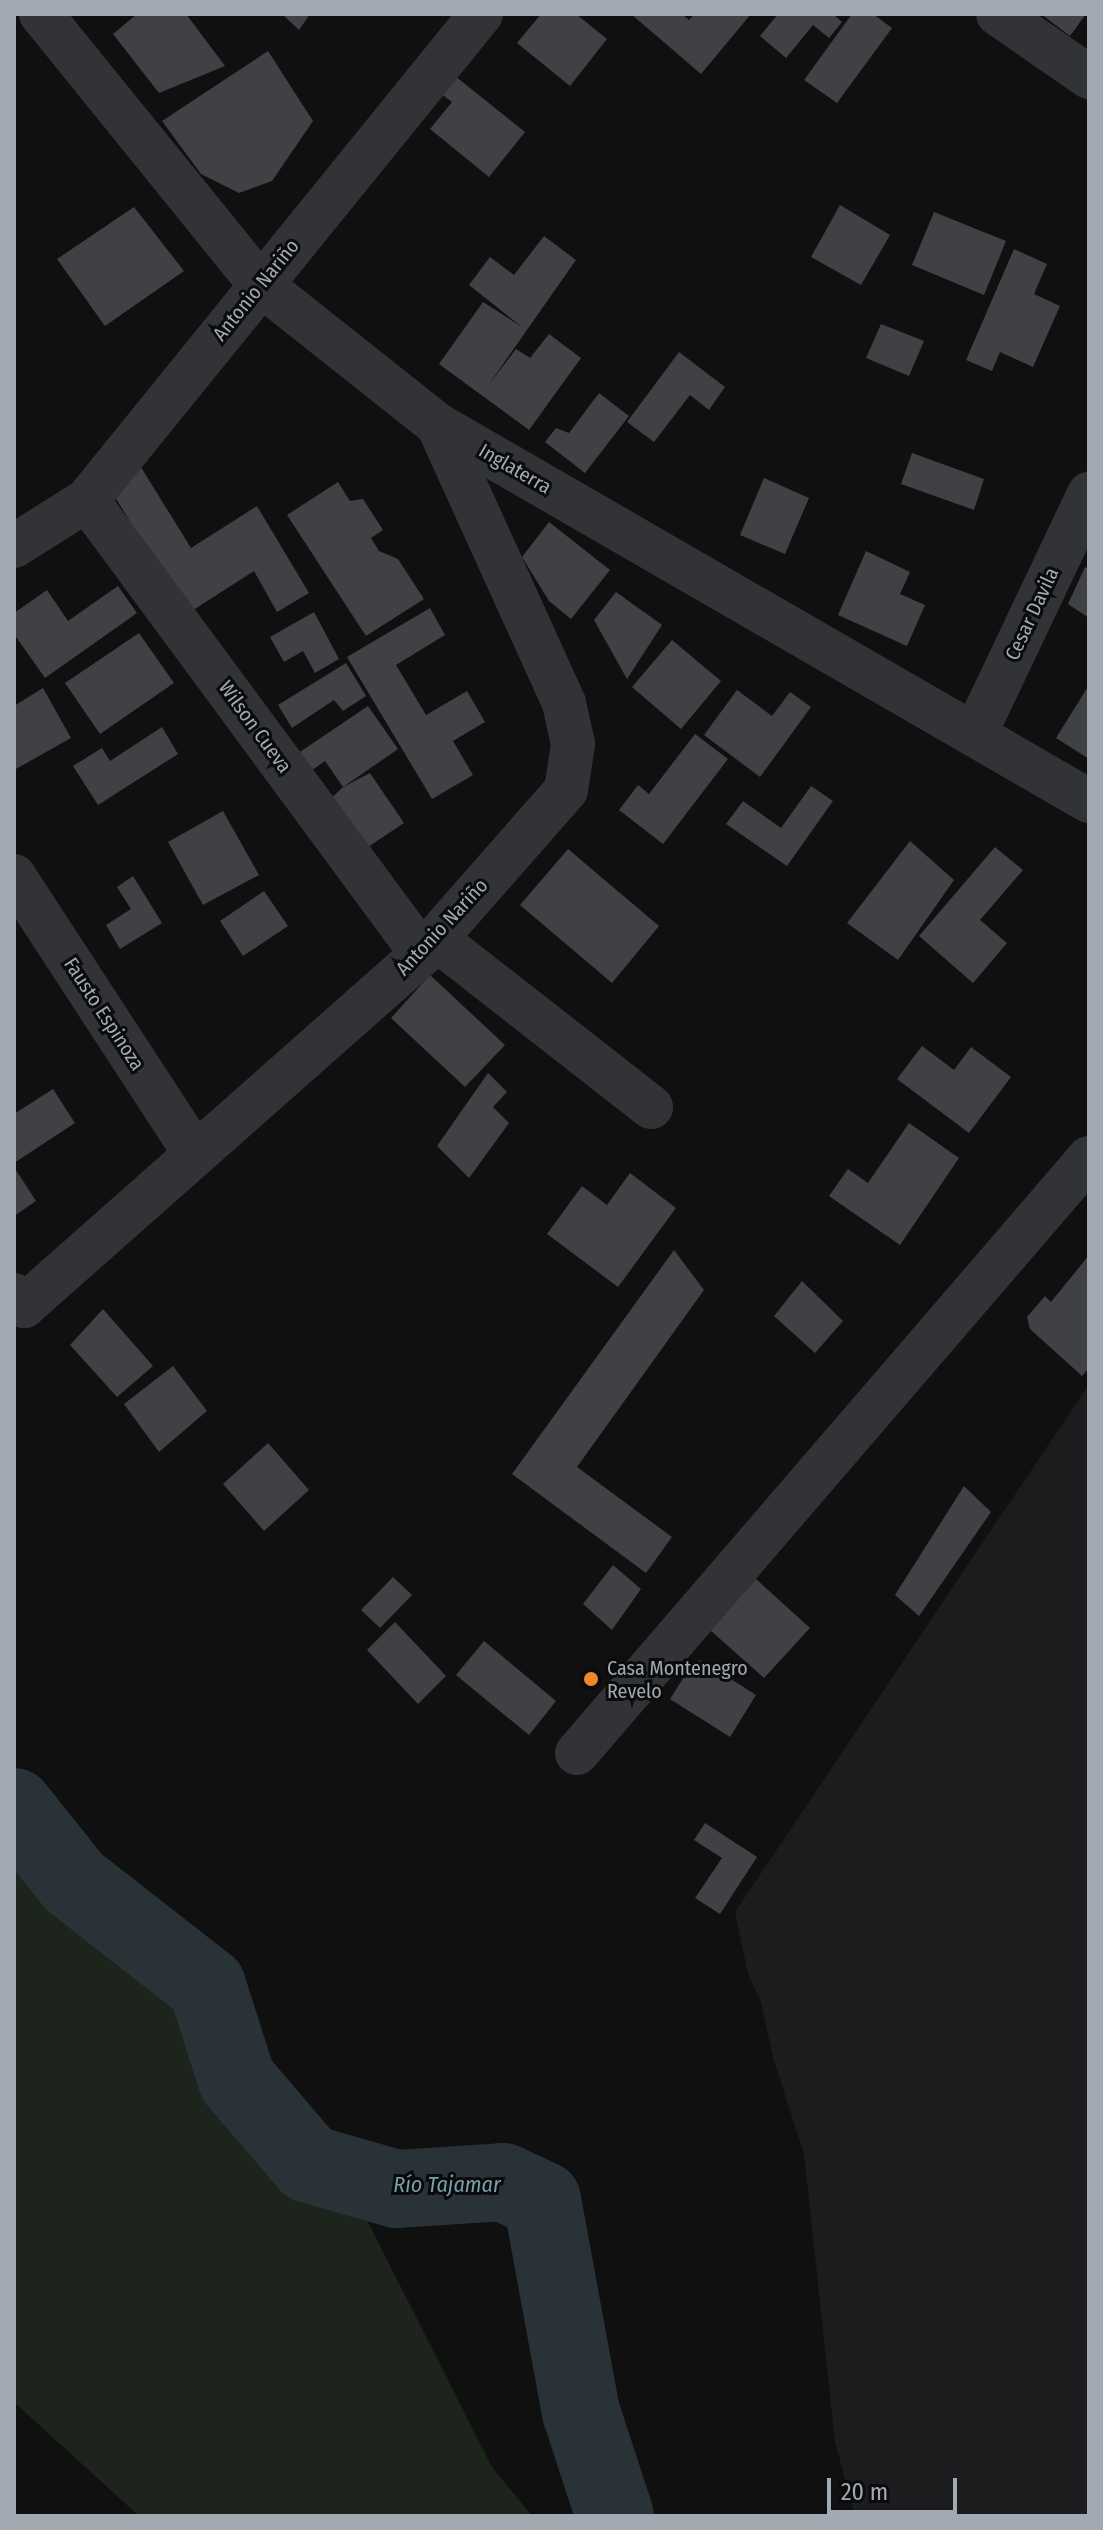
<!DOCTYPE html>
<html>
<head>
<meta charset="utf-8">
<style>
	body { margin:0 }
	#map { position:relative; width:1103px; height:2530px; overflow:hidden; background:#101011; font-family:"Fira Sans Condensed",sans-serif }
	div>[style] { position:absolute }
	.built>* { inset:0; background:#1c1c1e }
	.green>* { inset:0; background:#1d241c }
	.river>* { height:78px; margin:-39px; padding:0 39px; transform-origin:39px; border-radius:39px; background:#293337 }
	.building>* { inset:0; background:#3f4144 }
	.minor>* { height:44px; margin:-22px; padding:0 22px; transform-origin:22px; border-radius:22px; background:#313336 }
	.dots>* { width:22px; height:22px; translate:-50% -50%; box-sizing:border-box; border:4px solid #0b0b0c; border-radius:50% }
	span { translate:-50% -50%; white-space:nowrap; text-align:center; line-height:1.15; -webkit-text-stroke:6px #0b0b0c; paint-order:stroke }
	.street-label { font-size:20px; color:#a1aab2 }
	.poi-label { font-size:20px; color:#a1aab2 }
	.left { translate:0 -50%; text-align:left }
	.water-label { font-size:22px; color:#779fae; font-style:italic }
	.frame { position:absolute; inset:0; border:16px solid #a1aab2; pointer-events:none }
	.scale { position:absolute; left:827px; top:2478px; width:130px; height:36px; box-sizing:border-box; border:4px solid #a1aab2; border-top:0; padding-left:10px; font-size:24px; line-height:28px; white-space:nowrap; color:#a1aab2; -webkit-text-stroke:6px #0b0b0c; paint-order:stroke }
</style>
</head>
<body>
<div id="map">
	<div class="built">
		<i style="clip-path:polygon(1089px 1384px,1089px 2516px,855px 2516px,835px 2442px,804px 2154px,774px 2061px,761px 2002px,748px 1974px,735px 1912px)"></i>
	</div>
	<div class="green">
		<i style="clip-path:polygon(14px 1843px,335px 2157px,492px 2467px,532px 2516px,139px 2516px,14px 2402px)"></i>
	</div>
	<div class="river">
		<i style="left:14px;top:1807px;width:96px;rotate:51.3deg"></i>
		<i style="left:74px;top:1882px;width:169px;rotate:38deg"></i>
		<i style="left:207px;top:1986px;width:99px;rotate:72.3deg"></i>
		<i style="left:237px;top:2080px;width:111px;rotate:49.4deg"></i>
		<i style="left:309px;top:2164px;width:91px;rotate:16deg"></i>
		<i style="left:396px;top:2189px;width:107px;rotate:-3.7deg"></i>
		<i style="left:503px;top:2182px;width:43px;rotate:24.8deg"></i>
		<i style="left:542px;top:2200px;width:216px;rotate:79.6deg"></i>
		<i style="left:581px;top:2412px;width:109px;rotate:71.9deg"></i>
	</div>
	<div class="building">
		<i style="clip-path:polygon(137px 14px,186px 14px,225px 66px,159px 93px,113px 34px)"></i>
		<i style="clip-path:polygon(282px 14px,310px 14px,299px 30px)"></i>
		<i style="clip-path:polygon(541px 14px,576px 14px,607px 39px,570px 86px,517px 43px)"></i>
		<i style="clip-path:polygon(631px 14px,682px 14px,689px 20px,694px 14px,751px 14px,701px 74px)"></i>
		<i style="clip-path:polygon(778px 14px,833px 14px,842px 22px,829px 38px,813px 25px,786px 58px,760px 36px)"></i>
		<i style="clip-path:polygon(852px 14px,873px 14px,892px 28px,837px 103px,804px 80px)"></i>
		<i style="clip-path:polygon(1041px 14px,1086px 14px,1070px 36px)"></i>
		<i style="clip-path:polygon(268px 51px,313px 121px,272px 181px,239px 193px,201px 174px,162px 121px)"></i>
		<i style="clip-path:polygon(450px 72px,525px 132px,489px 177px,430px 129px,452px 102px,436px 90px)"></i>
		<i style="clip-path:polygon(840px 205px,890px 235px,861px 285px,811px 257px)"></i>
		<i style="clip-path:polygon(134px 207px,184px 271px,105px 326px,57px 259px)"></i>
		<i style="clip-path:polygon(934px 212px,1006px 241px,984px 295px,912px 265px)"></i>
		<i style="clip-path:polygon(544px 236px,576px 260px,487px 387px,516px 349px,530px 358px,549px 334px,581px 358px,529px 430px,439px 364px,483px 302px,522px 327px,469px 285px,490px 257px,514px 275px)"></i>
		<i style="clip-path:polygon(1014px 249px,1047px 264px,1034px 294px,1060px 306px,1033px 367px,1000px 352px,992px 371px,966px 360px)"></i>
		<i style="clip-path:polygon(881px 324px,924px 341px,909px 376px,866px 358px)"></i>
		<i style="clip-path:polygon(679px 352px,725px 387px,709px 410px,690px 395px,654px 442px,627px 422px)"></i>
		<i style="clip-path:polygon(599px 393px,629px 416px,585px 473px,545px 442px,556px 428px,569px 433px)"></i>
		<i style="clip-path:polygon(912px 453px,984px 479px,974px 510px,901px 484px)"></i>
		<i style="clip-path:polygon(139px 464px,191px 548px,257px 506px,309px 593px,277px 612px,254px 571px,187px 614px,107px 484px)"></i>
		<i style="clip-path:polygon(764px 478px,809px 498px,785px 554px,740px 535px)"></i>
		<i style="clip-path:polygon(338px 482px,350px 501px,363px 499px,383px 530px,371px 538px,379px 551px,398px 559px,424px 599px,366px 636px,287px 515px)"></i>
		<i style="clip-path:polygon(549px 522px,610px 570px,571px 619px,549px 601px,522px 557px)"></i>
		<i style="clip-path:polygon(866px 551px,910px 572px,900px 594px,925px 605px,907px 646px,838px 615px)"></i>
		<i style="clip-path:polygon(1085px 567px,1089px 569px,1089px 618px,1068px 604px)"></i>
		<i style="clip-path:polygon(118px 586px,137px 613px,45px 678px,14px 634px,14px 613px,47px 590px,68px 621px)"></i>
		<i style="clip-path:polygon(616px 592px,662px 625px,627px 679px,594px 620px)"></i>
		<i style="clip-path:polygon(430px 608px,445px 635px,396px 665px,426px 715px,467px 691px,485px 722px,453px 741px,473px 775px,432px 799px,347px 657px)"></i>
		<i style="clip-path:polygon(314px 612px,339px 659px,315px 673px,303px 651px,284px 662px,270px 637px)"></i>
		<i style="clip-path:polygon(139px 633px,174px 683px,100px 734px,65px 683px)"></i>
		<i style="clip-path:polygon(672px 640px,721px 681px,681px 729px,632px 687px)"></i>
		<i style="clip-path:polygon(346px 663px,366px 696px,343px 711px,334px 700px,292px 728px,278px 705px)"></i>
		<i style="clip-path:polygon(1089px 685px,1089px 759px,1056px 738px)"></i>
		<i style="clip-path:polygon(43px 688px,71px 738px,14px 770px,14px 706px)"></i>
		<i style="clip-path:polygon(737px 690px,772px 716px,790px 692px,811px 707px,760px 777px,704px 735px)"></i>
		<i style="clip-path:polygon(368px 706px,398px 749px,343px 787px,325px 761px,298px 780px,285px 762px)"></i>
		<i style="clip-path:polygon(162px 727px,178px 754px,98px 805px,73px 766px,102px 748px,110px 761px)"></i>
		<i style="clip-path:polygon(695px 734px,728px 759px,663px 844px,619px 810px,638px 785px,649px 794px)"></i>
		<i style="clip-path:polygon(370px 773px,404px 823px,353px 857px,320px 809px,343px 787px)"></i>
		<i style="clip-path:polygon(811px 786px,833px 801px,787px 866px,726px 824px,743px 801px,781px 828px)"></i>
		<i style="clip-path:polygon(223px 811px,259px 875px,203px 905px,168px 842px)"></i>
		<i style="clip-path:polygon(910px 841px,954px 880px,898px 960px,847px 923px)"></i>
		<i style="clip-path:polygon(995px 847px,1023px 870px,980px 920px,1007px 943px,973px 983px,919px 936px)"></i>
		<i style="clip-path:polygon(568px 849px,659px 926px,612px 983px,520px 905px)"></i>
		<i style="clip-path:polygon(133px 876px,162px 923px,120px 949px,106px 925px,131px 909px,117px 887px)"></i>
		<i style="clip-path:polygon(264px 891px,288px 926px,243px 956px,220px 921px)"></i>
		<i style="clip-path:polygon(430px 975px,505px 1045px,465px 1087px,391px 1018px)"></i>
		<i style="clip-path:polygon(922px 1046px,954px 1070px,971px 1047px,1011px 1077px,969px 1133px,897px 1079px)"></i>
		<i style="clip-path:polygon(488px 1073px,507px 1092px,493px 1107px,509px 1123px,469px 1178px,437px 1146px)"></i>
		<i style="clip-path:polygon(53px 1089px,75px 1123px,14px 1163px,14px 1114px)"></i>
		<i style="clip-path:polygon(909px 1123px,959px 1158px,900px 1245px,829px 1196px,848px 1169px,868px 1183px)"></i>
		<i style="clip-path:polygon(14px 1167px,36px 1201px,14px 1216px)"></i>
		<i style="clip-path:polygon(630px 1173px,676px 1208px,618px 1287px,547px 1234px,582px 1186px,607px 1205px)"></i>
		<i style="clip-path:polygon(674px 1250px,704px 1290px,577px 1467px,672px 1537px,646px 1573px,512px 1474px)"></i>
		<i style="clip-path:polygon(1089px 1255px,1089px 1368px,1082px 1376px,1030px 1329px,1027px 1317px,1045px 1296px,1051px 1302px)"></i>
		<i style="clip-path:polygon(802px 1281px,843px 1321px,815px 1353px,774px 1316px)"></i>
		<i style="clip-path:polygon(103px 1309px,153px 1366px,117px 1397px,70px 1345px)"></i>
		<i style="clip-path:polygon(173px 1366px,207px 1411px,159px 1452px,124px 1404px)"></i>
		<i style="clip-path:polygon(268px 1443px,309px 1490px,264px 1531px,223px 1484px)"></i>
		<i style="clip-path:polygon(964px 1486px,991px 1512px,919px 1616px,895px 1595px)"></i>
		<i style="clip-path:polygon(613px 1565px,641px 1589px,612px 1630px,583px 1604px)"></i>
		<i style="clip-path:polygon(393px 1577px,412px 1595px,380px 1628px,361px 1610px)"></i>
		<i style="clip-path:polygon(756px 1579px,810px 1628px,764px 1678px,710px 1630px)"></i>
		<i style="clip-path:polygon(395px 1622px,446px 1676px,418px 1704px,367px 1650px)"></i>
		<i style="clip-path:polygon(484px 1641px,556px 1701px,529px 1735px,456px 1675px)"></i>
		<i style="clip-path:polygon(701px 1660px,756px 1695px,730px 1737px,670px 1699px,693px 1663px)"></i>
		<i style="clip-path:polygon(705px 1823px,757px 1857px,720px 1914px,695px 1898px,722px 1858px,694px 1840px)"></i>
	</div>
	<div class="minor">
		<i style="left:41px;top:14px;width:348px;rotate:51deg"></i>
		<i style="left:260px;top:284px;width:227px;rotate:38.4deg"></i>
		<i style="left:438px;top:425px;width:752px;rotate:30.01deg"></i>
		<i style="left:998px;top:14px;width:111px;rotate:34.7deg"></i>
		<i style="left:87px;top:500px;width:564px;rotate:53.58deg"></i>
		<i style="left:14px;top:546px;width:86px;rotate:-32.2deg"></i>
		<i style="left:87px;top:500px;width:626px;rotate:-50.97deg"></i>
		<i style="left:975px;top:734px;width:266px;rotate:-64.6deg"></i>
		<i style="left:14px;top:876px;width:330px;rotate:56.9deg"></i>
		<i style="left:436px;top:939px;width:273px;rotate:38deg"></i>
		<i style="left:14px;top:1295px;width:15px;rotate:48deg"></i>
		<i style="left:24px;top:1306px;width:531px;rotate:-41.49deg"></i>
		<i style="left:422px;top:954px;width:218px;rotate:-48.7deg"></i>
		<i style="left:566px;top:790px;width:47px;rotate:-81.3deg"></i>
		<i style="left:573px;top:744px;width:42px;rotate:-102.4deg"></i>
		<i style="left:564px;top:703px;width:305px;rotate:-114.4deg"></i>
		<i style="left:577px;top:1753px;width:785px;rotate:-49.29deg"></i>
	</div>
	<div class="dots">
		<i style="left:591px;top:1679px;background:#f08829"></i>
	</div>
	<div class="street-label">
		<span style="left:256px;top:290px;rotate:-51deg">Antonio Nariño</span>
		<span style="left:515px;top:469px;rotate:30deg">Inglaterra</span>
		<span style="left:1032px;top:614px;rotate:-65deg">Cesar Davila</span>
		<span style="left:255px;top:727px;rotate:54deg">Wilson Cueva</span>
		<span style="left:442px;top:927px;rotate:-47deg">Antonio Nariño</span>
		<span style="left:104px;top:1014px;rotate:57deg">Fausto Espinoza</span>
	</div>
	<div class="poi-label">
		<span class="left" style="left:607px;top:1680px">Casa Montenegro<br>Revelo</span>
	</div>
	<div class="water-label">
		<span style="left:447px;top:2185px">Río Tajamar</span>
	</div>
	<div class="frame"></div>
	<div class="scale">20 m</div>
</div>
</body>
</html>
